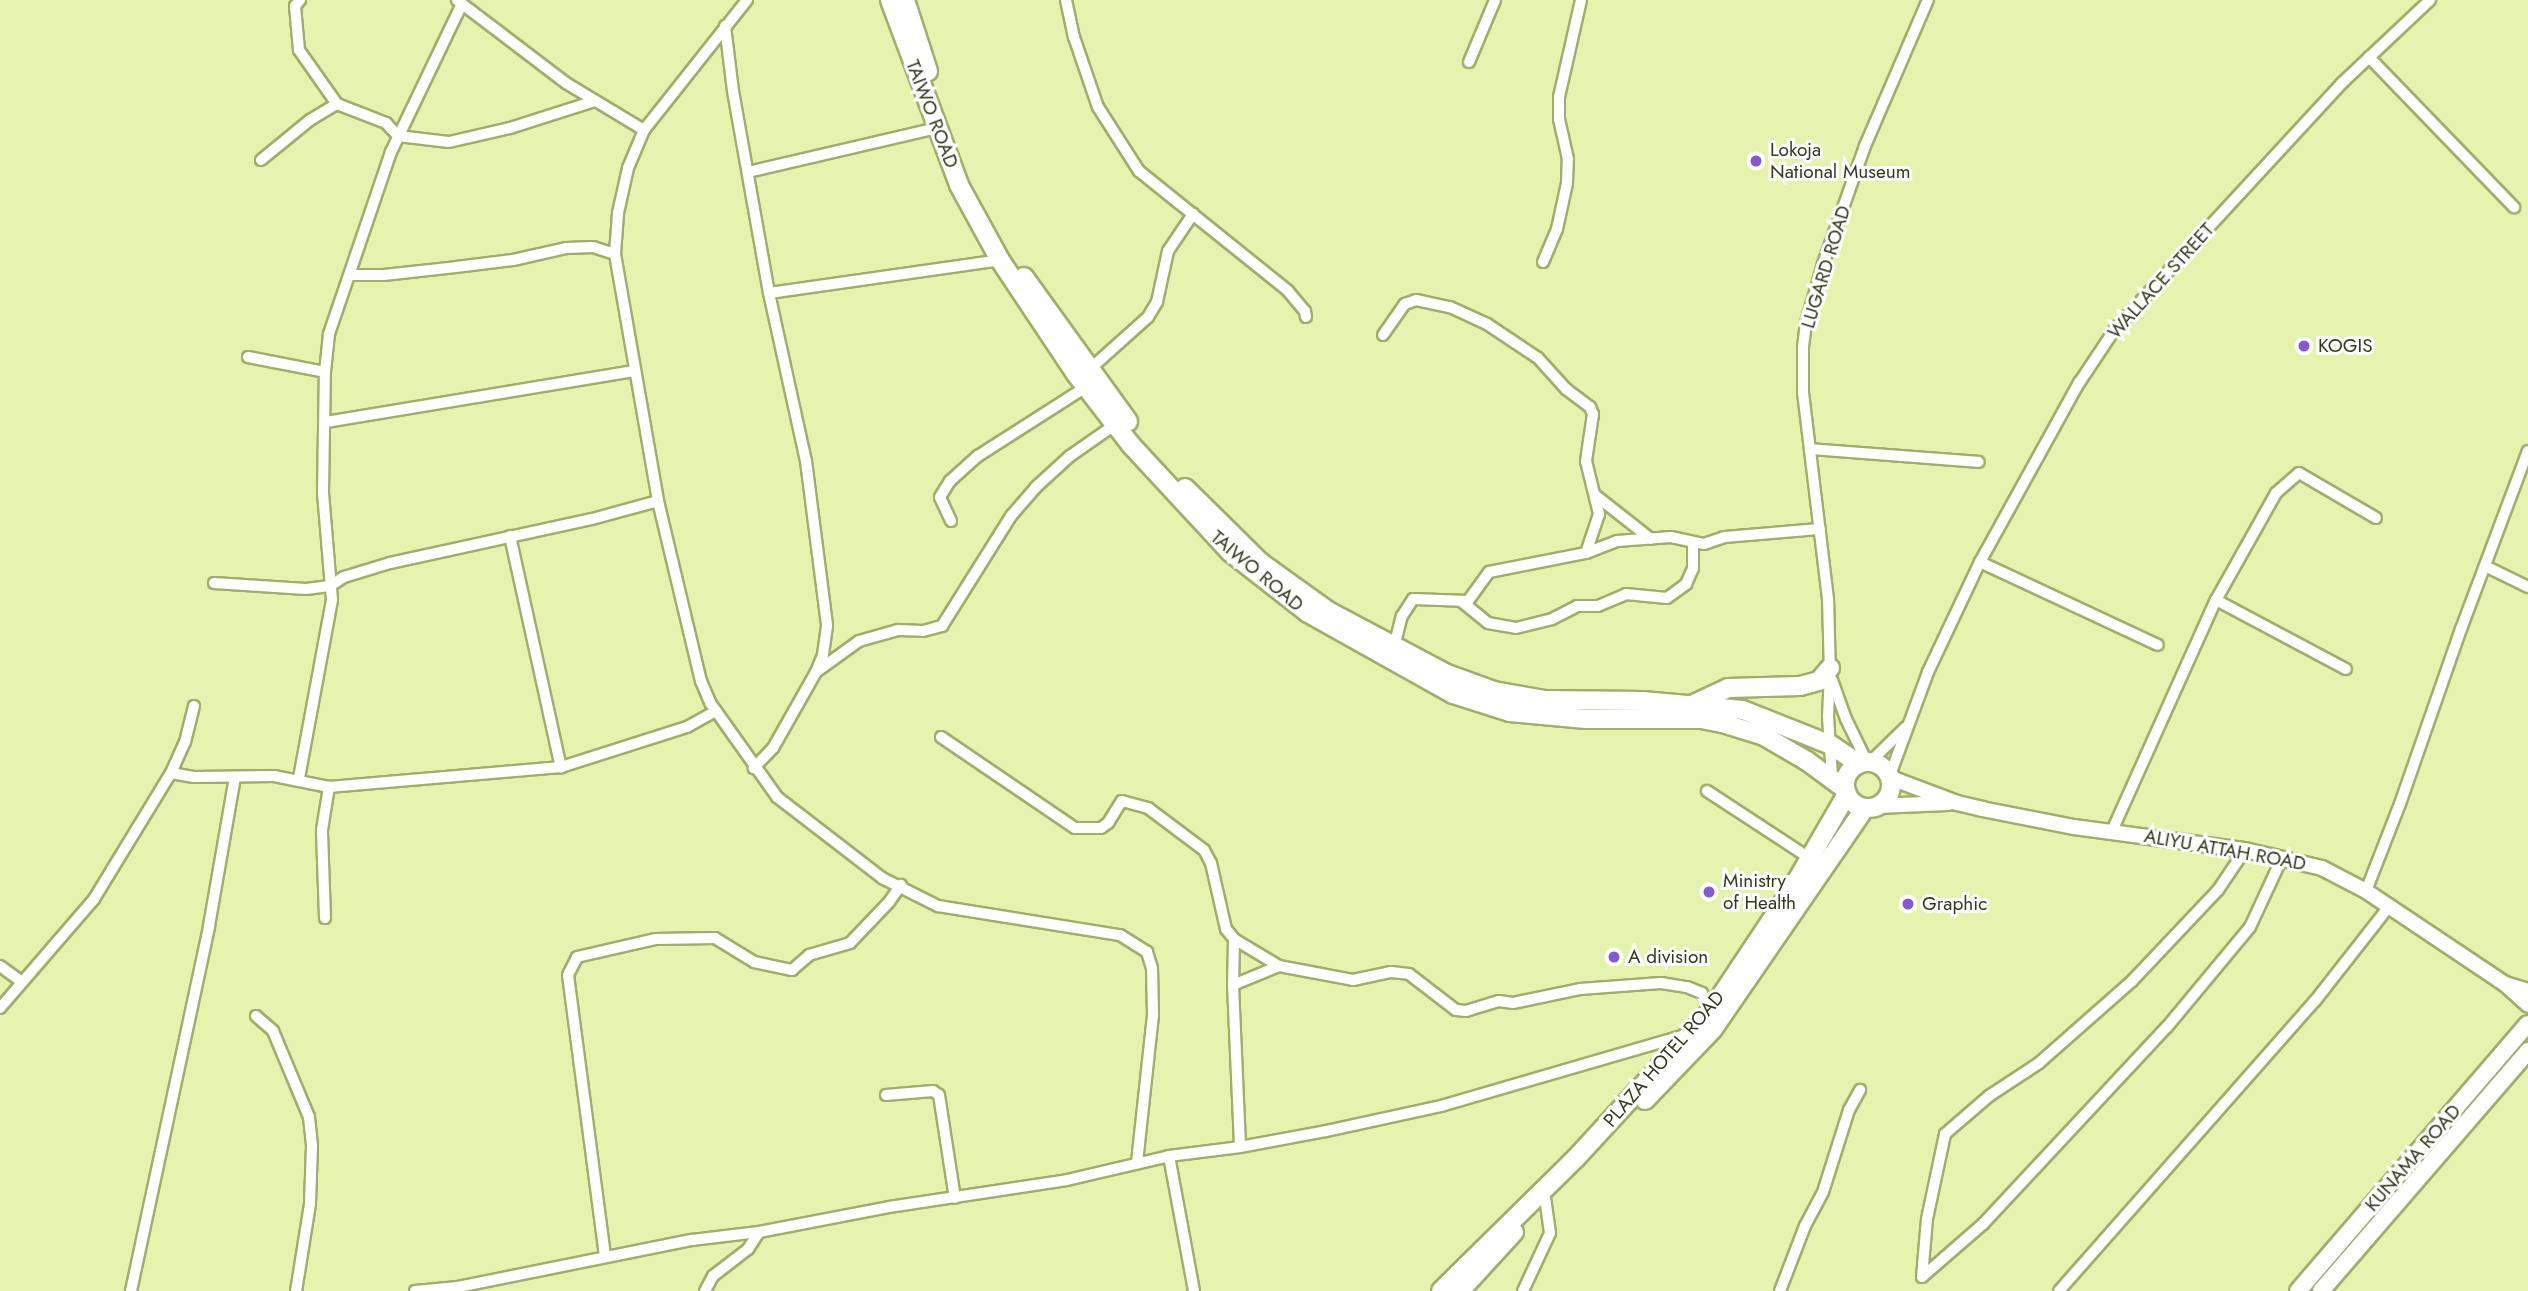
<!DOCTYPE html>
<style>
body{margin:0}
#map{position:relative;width:2528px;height:1291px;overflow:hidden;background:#e6f3ae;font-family:Jost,sans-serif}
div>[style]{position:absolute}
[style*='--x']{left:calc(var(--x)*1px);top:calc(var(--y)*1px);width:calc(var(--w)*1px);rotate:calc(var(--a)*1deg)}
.roads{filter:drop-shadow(2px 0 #a1ad6b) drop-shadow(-2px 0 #a1ad6b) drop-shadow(0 2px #a1ad6b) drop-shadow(0 -2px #a1ad6b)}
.minor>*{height:10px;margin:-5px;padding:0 5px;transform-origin:5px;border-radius:5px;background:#fff}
.tertiary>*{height:14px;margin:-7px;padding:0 7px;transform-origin:7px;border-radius:7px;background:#fff}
.secondary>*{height:16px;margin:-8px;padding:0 8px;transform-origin:8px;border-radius:8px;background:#fff}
.primary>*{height:18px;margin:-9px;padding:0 9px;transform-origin:9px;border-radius:9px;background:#fff}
.primary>.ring{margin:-9px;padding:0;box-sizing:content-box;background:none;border:18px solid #fff;border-radius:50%}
.dots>*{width:19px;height:19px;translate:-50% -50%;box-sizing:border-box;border:4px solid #fff;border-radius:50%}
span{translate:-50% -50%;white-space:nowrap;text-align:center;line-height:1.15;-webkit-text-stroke:6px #fff;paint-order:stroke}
.street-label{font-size:19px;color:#34381d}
.poi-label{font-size:19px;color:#34381d}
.left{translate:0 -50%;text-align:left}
</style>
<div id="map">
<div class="roads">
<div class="minor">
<div style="--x:457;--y:0;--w:137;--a:37.3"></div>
<div style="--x:566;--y:83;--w:91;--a:31.1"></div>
<div style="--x:747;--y:0;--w:166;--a:128.4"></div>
<div style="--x:644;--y:130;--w:41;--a:112.8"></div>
<div style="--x:628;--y:168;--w:46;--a:102.5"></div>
<div style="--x:618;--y:213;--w:26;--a:94"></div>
<div style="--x:616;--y:239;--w:15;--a:94"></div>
<div style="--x:615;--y:254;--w:251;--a:80.1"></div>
<div style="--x:658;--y:501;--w:185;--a:76.6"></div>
<div style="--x:701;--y:681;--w:25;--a:67"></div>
<div style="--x:711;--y:704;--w:114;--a:54.6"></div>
<div style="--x:777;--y:797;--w:133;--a:37.6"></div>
<div style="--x:882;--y:878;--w:63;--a:26.6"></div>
<div style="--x:938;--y:906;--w:184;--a:9.1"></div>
<div style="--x:1120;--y:935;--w:32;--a:32"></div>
<div style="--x:1147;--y:952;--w:17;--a:73"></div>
<div style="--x:1152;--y:968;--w:47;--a:88.8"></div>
<div style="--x:1153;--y:1015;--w:148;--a:96.2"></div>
<div style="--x:1066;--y:0;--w:38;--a:78"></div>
<div style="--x:1074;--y:37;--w:74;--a:71.1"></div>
<div style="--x:1098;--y:107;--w:76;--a:57.4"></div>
<div style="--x:1139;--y:171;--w:191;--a:38.8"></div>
<div style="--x:1288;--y:291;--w:26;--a:50"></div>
<div style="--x:1305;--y:311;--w:6;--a:81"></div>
<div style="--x:725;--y:26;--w:65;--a:83"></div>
<div style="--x:733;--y:91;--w:205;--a:79.9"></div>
<div style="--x:769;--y:293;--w:172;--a:77.6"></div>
<div style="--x:806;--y:461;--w:166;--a:82.7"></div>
<div style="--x:827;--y:626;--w:29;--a:98"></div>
<div style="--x:823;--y:655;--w:18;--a:112"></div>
<div style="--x:816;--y:672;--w:87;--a:119.5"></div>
<div style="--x:773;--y:748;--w:28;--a:134"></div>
<div style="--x:2369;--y:57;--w:209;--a:46"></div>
<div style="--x:1469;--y:62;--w:67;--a:-67.2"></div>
<div style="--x:337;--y:104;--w:53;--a:21.2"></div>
<div style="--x:386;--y:123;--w:18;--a:47"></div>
<div style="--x:398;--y:136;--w:51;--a:6.7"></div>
<div style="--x:449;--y:142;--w:63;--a:-12.9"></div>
<div style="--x:510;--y:128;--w:89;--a:-17.6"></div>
<div style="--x:261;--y:160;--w:63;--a:-39.2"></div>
<div style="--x:310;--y:120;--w:31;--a:-31"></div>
<div style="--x:337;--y:104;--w:66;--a:-125.1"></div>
<div style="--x:299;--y:50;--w:44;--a:-95.2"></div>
<div style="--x:295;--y:6;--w:8;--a:-50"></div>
<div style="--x:748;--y:172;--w:194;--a:-13.1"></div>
<div style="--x:1543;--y:262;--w:36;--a:-67"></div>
<div style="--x:1557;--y:229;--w:47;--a:-77.7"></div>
<div style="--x:1567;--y:183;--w:24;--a:-88"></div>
<div style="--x:1568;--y:159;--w:41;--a:-102.7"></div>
<div style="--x:1559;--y:119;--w:22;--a:-90"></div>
<div style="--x:1559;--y:97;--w:99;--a:-77.2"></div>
<div style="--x:351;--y:275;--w:33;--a:0"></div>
<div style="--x:384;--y:275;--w:72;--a:-6.3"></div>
<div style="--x:456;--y:267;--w:57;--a:-7"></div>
<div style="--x:513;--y:260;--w:54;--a:-12.8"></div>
<div style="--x:566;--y:248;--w:27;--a:-2"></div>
<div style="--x:593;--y:247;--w:23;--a:18"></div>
<div style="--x:769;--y:293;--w:233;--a:-8.1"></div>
<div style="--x:1383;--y:335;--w:38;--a:-55"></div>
<div style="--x:1405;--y:304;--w:12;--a:-20"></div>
<div style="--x:1416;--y:300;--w:35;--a:12"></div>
<div style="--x:1450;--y:307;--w:41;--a:24.7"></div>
<div style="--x:1487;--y:324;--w:61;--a:33.7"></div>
<div style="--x:1538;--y:358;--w:42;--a:47.9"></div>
<div style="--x:1566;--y:389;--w:30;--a:37"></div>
<div style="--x:1590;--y:407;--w:8;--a:67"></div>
<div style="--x:1593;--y:414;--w:48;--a:98.5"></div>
<div style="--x:1586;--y:461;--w:55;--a:76.2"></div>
<div style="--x:1599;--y:514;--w:41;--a:108.4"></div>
<div style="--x:248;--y:357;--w:78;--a:11"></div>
<div style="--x:1090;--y:369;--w:78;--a:-41.9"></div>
<div style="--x:1148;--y:317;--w:17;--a:-59"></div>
<div style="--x:1157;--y:302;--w:52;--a:-77.8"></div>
<div style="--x:1168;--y:251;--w:45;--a:-56"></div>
<div style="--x:326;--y:422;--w:312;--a:-9.4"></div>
<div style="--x:1810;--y:449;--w:169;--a:4.4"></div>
<div style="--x:1595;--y:495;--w:71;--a:38.2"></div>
<div style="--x:951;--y:521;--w:26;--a:-115"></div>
<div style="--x:940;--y:497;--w:19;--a:-58"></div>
<div style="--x:950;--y:481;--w:38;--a:-42"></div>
<div style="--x:978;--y:456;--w:128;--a:-32.6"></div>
<div style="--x:510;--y:536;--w:237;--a:77.6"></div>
<div style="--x:1980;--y:562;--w:196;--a:25"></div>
<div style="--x:2485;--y:566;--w:48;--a:26"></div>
<div style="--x:214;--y:583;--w:92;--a:3.7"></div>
<div style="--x:306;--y:589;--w:24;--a:-7"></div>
<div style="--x:330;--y:586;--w:17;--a:-33"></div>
<div style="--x:344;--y:577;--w:48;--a:-16.9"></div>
<div style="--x:390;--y:563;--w:207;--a:-12.3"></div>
<div style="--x:592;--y:519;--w:68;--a:-15.3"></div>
<div style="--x:2216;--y:600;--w:147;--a:28"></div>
<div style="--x:1461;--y:601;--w:35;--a:39"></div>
<div style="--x:1488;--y:623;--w:28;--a:10"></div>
<div style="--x:1516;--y:628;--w:37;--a:-14"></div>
<div style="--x:1552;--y:619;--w:28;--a:-27"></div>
<div style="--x:1577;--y:606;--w:21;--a:0"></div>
<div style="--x:1598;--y:606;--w:30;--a:-23"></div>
<div style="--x:1626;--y:594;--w:41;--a:5.6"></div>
<div style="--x:1667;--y:598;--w:24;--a:-36"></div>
<div style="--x:1686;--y:584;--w:17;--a:-66"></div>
<div style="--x:1693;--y:568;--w:25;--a:-90"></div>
<div style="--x:1394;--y:647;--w:32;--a:-76"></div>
<div style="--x:1402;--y:616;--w:20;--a:-57"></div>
<div style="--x:1413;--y:599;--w:55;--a:2.1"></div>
<div style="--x:1468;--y:601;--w:36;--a:-54"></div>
<div style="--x:1489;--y:572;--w:99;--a:-11.1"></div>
<div style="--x:1586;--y:553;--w:33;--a:-21"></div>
<div style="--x:1617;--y:541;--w:54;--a:-4.2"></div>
<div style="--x:1671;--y:537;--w:34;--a:12"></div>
<div style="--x:1704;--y:544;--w:21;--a:-19"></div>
<div style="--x:1724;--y:537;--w:96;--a:-4.8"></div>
<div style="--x:816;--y:672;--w:53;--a:-35.8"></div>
<div style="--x:859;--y:641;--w:41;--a:-15.8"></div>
<div style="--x:898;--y:630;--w:25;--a:2"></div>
<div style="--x:923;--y:631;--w:20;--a:-15"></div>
<div style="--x:942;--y:626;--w:130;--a:-57.9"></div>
<div style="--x:1011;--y:516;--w:38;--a:-49"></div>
<div style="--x:1036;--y:487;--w:46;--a:-42.4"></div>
<div style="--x:1070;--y:456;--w:56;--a:-34.8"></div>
<div style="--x:1832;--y:680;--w:41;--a:70.3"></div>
<div style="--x:1846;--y:719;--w:48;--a:64"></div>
<div style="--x:941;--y:737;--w:162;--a:34.2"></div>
<div style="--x:1075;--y:828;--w:26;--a:0"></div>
<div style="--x:1101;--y:828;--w:9;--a:-36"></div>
<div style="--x:1108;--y:823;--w:26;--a:-58"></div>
<div style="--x:1122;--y:801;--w:27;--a:15"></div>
<div style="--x:1148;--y:808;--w:70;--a:36.9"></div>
<div style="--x:1204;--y:850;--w:15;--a:62"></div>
<div style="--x:1211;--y:863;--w:68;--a:77.2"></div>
<div style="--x:1226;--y:929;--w:13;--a:51"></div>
<div style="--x:1234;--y:939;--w:52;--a:31"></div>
<div style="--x:1279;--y:966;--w:75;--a:10.7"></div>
<div style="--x:1353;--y:980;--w:39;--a:-12"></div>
<div style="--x:1391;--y:972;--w:18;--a:6"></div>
<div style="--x:1409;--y:974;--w:59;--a:37.5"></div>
<div style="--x:1456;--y:1010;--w:10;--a:6"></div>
<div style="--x:1466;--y:1011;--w:34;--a:-17"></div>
<div style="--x:1499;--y:1001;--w:14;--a:8"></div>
<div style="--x:1513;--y:1003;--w:68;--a:-11.8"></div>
<div style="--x:1580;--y:989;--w:81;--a:-4.2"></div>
<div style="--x:1661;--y:983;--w:26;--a:9"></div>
<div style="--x:1687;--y:987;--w:16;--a:22"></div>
<div style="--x:1702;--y:993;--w:20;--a:63"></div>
<div style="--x:1870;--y:762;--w:50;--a:-44.2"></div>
<div style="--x:171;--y:773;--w:23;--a:10"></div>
<div style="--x:194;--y:777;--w:80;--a:-0.7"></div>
<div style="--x:274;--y:776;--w:56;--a:11.3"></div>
<div style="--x:329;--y:787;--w:233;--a:-4.9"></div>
<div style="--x:561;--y:767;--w:132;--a:-17.6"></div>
<div style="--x:687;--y:727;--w:33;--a:-29"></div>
<div style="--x:1890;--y:775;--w:110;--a:-69.7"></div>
<div style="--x:1928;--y:672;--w:122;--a:-64.7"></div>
<div style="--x:1980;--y:562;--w:205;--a:-61.1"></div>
<div style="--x:2079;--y:383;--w:65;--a:-56.3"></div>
<div style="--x:2115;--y:329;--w:335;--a:-47.3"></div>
<div style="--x:2342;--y:83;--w:121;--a:-43.3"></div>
<div style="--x:1832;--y:777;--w:61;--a:-93.8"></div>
<div style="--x:1828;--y:716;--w:42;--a:-87.3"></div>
<div style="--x:1830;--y:674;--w:75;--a:-91.5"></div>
<div style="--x:1828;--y:599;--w:208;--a:-96.9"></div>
<div style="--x:1803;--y:393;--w:46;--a:-90"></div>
<div style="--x:1803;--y:347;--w:24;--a:-83"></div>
<div style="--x:1806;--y:323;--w:61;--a:-73.9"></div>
<div style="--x:1823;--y:264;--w:125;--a:-70.4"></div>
<div style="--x:1865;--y:146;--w:159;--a:-66.7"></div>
<div style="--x:299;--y:778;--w:181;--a:-79.5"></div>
<div style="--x:332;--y:600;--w:107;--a:-94.8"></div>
<div style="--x:323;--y:493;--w:121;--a:-89.1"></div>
<div style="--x:325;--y:372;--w:38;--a:-84"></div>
<div style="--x:329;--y:334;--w:192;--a:-71.2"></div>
<div style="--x:391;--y:152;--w:164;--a:-64.4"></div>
<div style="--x:1707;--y:791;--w:124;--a:33.2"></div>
<div style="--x:2112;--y:831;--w:253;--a:-65.8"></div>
<div style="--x:2216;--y:600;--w:123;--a:-60.7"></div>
<div style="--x:2276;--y:493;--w:30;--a:-41"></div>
<div style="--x:2299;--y:473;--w:89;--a:30.3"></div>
<div style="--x:2366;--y:891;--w:93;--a:-68.7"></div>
<div style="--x:2400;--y:804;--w:185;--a:-70.8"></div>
<div style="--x:2461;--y:629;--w:190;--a:-69.4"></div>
<div style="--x:325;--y:918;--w:88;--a:-92"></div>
<div style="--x:322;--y:830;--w:44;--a:-80.8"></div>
<div style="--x:1234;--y:939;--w:46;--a:91.2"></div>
<div style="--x:1233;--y:985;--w:162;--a:87.5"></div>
<div style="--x:0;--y:966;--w:27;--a:36"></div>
<div style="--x:1233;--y:985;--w:50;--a:-22.4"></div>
<div style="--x:0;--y:1008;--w:144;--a:-49.2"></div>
<div style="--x:94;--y:899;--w:148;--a:-58.6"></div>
<div style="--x:171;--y:773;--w:34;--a:-66"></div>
<div style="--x:185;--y:742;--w:37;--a:-76"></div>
<div style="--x:256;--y:1016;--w:23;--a:41"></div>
<div style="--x:273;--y:1031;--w:93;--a:67.3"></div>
<div style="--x:309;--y:1117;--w:29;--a:84"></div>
<div style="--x:312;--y:1146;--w:58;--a:92"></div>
<div style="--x:310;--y:1204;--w:88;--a:99.1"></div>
<div style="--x:886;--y:1095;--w:47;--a:-4.9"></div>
<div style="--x:933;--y:1091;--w:7;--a:34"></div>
<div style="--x:939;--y:1095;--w:104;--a:81.2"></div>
<div style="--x:1169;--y:1156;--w:137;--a:79.5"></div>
<div style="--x:605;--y:1256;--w:283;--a:-97.5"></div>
<div style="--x:568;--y:975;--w:20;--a:-63"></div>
<div style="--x:577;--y:957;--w:80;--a:-13"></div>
<div style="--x:655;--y:939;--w:60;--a:-1"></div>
<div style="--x:715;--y:938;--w:46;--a:31.6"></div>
<div style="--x:754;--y:962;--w:39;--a:12"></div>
<div style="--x:792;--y:970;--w:23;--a:-41"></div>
<div style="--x:809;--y:955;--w:43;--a:-16.3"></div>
<div style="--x:850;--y:943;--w:57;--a:-46.4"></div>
<div style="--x:889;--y:902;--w:21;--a:-55"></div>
<div style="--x:1922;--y:1277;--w:58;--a:-85.1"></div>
<div style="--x:1927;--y:1219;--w:87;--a:-78"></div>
<div style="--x:1945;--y:1134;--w:58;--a:-40.8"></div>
<div style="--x:1989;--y:1096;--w:60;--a:-33.4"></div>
<div style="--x:2039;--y:1063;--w:124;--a:-41.4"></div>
<div style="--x:2132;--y:981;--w:125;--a:-46.6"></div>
<div style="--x:2218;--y:890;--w:48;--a:-56"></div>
<div style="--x:1922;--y:1277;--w:81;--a:-41"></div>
<div style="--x:1983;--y:1224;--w:270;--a:-47"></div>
<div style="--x:2167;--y:1027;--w:130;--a:-50.3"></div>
<div style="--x:2250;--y:927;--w:76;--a:-65.1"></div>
<div style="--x:131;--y:1291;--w:373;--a:-77.9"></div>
<div style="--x:209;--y:926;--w:151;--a:-80.1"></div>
<div style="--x:415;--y:1291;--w:43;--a:-5.3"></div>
<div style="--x:458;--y:1287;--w:239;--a:-11.4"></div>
<div style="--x:692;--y:1240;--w:67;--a:-6.8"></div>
<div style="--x:759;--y:1232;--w:132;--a:-10.9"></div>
<div style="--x:889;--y:1207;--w:180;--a:-8.6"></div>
<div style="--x:1067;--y:1180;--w:105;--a:-13.2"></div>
<div style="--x:1169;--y:1156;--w:72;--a:-7.2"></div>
<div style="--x:1240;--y:1147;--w:87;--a:-10.5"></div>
<div style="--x:1326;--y:1131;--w:118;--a:-12.3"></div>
<div style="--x:1441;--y:1106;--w:255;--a:-16.2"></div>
<div style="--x:705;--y:1291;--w:17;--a:-62"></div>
<div style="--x:713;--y:1276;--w:44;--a:-37.6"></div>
<div style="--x:748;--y:1249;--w:20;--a:-57"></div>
<div style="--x:1523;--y:1291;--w:64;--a:-65"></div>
<div style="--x:1550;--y:1233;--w:34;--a:-98"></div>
<div style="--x:1780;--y:1291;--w:70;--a:-69"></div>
<div style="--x:1805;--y:1226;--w:38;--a:-62"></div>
<div style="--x:1823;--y:1192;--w:86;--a:-72.4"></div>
<div style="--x:1849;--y:1110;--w:23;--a:-61"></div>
<div style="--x:2059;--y:1291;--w:387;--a:-48.6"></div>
<div style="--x:2315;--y:1001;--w:118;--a:-51.9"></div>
</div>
<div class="tertiary">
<div style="--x:1891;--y:778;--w:71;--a:20.7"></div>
<div style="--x:1957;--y:803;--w:26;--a:13"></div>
<div style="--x:1982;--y:809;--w:94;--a:11.1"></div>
<div style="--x:2074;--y:827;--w:173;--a:7.7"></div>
<div style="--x:2245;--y:850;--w:79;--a:13.2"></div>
<div style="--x:2322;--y:868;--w:50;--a:27.6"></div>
<div style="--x:2366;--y:891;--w:167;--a:33.8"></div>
<div style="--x:1877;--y:806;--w:71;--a:-2.4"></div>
<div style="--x:2528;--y:991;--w:24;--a:-163"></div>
<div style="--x:2505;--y:984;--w:31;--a:42"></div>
</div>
<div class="secondary">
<div style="--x:2298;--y:1291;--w:352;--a:-49.3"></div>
<div style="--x:2321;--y:1291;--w:317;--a:-49.2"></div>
</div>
<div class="primary">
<div style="--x:890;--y:0;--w:197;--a:69.5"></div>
<div style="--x:959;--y:185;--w:85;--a:61.3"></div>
<div style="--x:1000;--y:260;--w:137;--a:56.3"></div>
<div style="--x:1076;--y:374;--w:90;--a:52.2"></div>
<div style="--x:1131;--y:445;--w:146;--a:47.2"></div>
<div style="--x:1230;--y:552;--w:99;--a:38"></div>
<div style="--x:1308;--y:613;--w:166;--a:29.2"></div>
<div style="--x:1453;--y:694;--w:60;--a:17.5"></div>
<div style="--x:1510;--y:712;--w:76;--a:5.3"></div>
<div style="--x:1586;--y:719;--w:115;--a:0"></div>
<div style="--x:1701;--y:719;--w:21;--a:11"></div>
<div style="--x:1722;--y:723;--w:44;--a:17.2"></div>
<div style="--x:1764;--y:736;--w:50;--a:30.2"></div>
<div style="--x:1807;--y:761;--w:47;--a:36.4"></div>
<div style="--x:905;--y:0;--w:75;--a:72.1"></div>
<div style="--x:1024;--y:277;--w:178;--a:54.2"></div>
<div style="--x:1185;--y:488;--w:105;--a:44.6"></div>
<div style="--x:1260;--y:562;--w:84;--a:35.8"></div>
<div style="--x:1328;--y:611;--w:135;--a:27.9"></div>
<div style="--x:1447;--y:674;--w:50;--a:19.9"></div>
<div style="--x:1494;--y:691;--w:52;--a:10"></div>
<div style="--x:1545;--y:700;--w:98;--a:0.6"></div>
<div style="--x:1643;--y:701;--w:100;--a:5.1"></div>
<div style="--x:1743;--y:710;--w:95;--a:21.7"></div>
<div style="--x:1831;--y:745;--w:34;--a:34"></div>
<div style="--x:1694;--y:704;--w:38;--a:-25"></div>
<div style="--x:1728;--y:688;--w:72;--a:-1.6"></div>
<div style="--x:1800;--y:686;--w:20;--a:-15"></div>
<div style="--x:1819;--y:681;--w:17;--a:-50"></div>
<div class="ring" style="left:1845px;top:762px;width:28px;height:28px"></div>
<div style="--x:1645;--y:1100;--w:98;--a:-46.2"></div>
<div style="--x:1713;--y:1029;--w:268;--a:-55.5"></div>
<div style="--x:1441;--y:1291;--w:190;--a:-44.6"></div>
<div style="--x:1576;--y:1158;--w:200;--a:-47.4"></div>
<div style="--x:1711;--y:1011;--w:146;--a:-56.4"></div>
<div style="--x:1792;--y:889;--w:110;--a:-59.9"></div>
<div style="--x:1460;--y:1291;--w:80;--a:-47.5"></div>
</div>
</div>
<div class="dots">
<div style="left:1756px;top:161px;background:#8559d3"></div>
<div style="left:2304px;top:346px;background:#8559d3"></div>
<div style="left:1709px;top:892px;background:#8559d3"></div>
<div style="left:1908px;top:904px;background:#8559d3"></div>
<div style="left:1614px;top:957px;background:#8559d3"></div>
</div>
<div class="street-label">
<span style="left:932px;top:114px;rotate:69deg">TAIWO ROAD</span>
<span style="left:1826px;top:267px;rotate:-73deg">LUGARD ROAD</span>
<span style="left:2161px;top:281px;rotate:-48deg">WALLACE STREET</span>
<span style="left:1257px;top:571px;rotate:40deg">TAIWO ROAD</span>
<span style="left:2225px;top:850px;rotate:10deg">ALIYU ATTAH ROAD</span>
<span style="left:1664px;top:1059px;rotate:-49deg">PLAZA HOTEL ROAD</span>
<span style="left:2413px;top:1158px;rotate:-49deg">KUNAMA ROAD</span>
</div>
<div class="poi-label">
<span class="left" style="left:1770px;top:161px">Lokoja<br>National Museum</span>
<span class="left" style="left:2318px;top:346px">KOGIS</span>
<span class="left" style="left:1723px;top:892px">Ministry<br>of Health</span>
<span class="left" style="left:1922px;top:904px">Graphic</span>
<span class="left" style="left:1628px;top:957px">A division</span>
</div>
</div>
